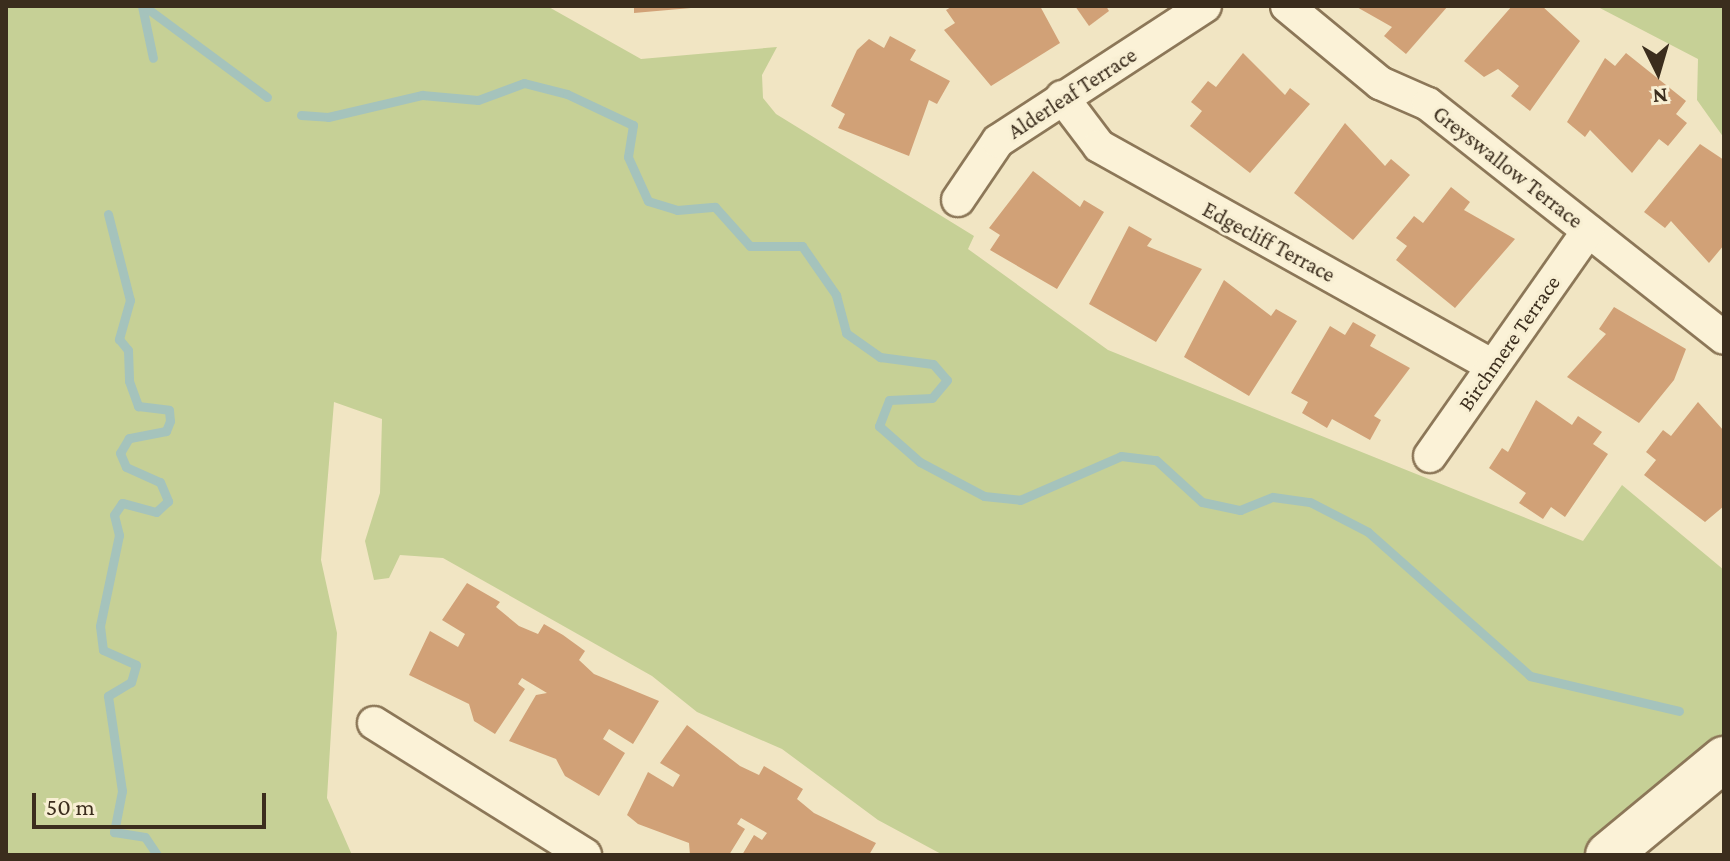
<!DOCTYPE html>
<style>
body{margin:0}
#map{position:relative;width:1730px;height:861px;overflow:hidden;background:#f1e5c3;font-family:"Crimson Pro",serif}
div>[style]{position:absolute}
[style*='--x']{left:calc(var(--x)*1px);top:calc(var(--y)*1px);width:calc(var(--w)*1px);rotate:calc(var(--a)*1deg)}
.green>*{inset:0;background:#c6d096}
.stream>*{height:9px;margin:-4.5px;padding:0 4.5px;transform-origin:4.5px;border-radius:4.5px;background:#a5c3bc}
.building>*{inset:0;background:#d1a177}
.roads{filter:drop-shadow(2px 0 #8c7758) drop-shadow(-2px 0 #8c7758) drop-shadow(0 2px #8c7758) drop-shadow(0 -2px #8c7758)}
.street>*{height:32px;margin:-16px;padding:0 16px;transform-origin:16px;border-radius:16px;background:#fbf2d7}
.secondary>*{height:44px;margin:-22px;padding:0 22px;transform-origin:22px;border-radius:22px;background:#fbf2d7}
span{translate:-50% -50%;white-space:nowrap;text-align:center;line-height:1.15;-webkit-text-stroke:6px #f8efd3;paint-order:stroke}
.street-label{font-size:22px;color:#3b2d1d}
.frame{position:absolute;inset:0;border:8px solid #3b2d1d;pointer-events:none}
.north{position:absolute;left:1618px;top:32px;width:80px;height:80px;-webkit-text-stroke:6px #f8efd3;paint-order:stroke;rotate:175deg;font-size:22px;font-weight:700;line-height:32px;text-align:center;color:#3b2d1d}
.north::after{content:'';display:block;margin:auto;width:28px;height:36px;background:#3b2d1d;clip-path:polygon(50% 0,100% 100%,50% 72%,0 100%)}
.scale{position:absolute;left:32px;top:793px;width:234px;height:36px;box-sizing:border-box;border:4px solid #3b2d1d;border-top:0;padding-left:10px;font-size:24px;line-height:28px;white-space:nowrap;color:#3b2d1d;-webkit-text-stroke:6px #f8efd3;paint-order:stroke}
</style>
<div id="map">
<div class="green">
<div style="clip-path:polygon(6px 6px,547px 6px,641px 59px,777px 47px,762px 75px,763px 98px,776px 114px,974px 236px,968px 249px,1108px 350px,1583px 541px,1622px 485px,1724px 570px,1724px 739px,1582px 855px,943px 855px,878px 820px,782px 749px,697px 712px,652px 676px,443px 558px,400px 555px,389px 578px,374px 580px,365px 541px,380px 493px,382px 419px,334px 402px,321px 560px,337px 633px,327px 798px,352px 855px,6px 855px)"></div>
<div style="clip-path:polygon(1596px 6px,1724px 8px,1724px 138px,1697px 100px,1698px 59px)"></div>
</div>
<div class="stream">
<div style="--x:142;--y:6;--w:53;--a:78.1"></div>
<div style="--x:144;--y:6;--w:153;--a:36.5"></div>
<div style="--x:301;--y:115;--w:27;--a:4"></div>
<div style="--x:328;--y:117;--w:97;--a:-13.2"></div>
<div style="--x:422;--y:95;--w:56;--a:5.1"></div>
<div style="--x:478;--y:100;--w:49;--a:-20.3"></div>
<div style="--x:524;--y:83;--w:44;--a:14.3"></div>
<div style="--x:567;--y:94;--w:73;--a:25.2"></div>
<div style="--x:633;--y:125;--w:32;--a:99"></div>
<div style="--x:628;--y:157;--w:48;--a:65.6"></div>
<div style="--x:648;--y:201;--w:30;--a:17"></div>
<div style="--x:677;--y:210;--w:38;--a:-5"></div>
<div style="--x:715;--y:207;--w:52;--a:48.1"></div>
<div style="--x:750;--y:246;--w:52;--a:0"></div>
<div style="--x:802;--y:246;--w:60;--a:55.2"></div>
<div style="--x:836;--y:295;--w:39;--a:75"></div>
<div style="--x:846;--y:333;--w:42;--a:35.2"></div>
<div style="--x:880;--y:357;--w:53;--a:7.5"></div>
<div style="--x:933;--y:364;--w:21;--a:49"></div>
<div style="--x:947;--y:380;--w:23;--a:130"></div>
<div style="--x:932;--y:398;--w:43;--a:177.3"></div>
<div style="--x:889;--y:400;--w:28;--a:111"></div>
<div style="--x:879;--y:426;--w:55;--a:41.3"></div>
<div style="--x:920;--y:462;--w:72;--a:28"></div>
<div style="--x:984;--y:496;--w:36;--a:6"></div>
<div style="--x:1020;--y:500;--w:110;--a:-23.5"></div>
<div style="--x:1121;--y:456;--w:35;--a:7"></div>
<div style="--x:1156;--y:460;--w:62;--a:42.4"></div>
<div style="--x:1202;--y:502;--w:39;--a:12"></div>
<div style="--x:1240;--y:510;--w:35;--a:-22"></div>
<div style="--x:1273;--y:497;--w:37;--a:8"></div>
<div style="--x:1310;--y:502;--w:65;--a:27.3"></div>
<div style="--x:1368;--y:532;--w:217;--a:41.6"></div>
<div style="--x:1530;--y:676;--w:153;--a:13.2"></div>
<div style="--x:108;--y:214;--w:89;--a:75.7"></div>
<div style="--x:130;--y:300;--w:41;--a:105.8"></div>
<div style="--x:119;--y:339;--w:14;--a:51"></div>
<div style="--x:128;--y:350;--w:31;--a:88"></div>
<div style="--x:129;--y:381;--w:27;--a:70"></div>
<div style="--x:138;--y:406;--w:31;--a:7"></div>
<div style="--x:169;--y:410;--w:11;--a:85"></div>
<div style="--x:170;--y:421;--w:11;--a:112"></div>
<div style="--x:166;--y:431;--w:38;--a:169"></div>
<div style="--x:129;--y:438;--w:17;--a:121"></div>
<div style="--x:120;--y:453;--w:15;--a:67"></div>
<div style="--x:126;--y:467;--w:37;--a:24"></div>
<div style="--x:160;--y:482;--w:21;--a:67"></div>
<div style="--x:168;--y:501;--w:16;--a:137"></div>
<div style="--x:156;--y:512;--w:35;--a:-165"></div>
<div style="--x:122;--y:503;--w:14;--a:124"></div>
<div style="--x:114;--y:515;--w:21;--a:76"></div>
<div style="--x:119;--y:535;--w:93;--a:101.8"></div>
<div style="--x:100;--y:626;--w:24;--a:83"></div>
<div style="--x:103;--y:650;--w:36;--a:24"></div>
<div style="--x:136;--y:665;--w:18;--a:106"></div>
<div style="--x:131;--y:682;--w:27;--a:149"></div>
<div style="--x:108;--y:696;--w:96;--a:81.6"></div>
<div style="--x:122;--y:791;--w:42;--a:101"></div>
<div style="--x:114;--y:832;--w:31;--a:9"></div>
<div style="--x:145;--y:837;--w:22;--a:56"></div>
</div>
<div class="building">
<div style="clip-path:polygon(634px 6px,691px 6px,691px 8px,634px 13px)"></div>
<div style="clip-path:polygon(953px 6px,1040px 6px,1060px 43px,991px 86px,944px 30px,955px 23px,946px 10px)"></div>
<div style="clip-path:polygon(1075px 6px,1106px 6px,1109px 11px,1089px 26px)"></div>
<div style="clip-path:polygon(1355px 6px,1448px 6px,1406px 54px,1384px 36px,1392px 27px)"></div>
<div style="clip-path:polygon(1512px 6px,1542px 6px,1580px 41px,1530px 111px,1511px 96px,1519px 86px,1498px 69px,1484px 77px,1464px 61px)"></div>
<div style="clip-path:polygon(890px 36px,916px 50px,910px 60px,950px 81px,937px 104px,929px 100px,909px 156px,838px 128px,845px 114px,831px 106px,857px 50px,869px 39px,884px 48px)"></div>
<div style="clip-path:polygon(1243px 53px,1285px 95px,1290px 88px,1310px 104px,1250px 173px,1190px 126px,1202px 111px,1191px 102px,1208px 81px,1216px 87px)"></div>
<div style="clip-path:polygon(1626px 53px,1686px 101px,1676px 114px,1687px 123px,1668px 146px,1659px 139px,1632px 173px,1590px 130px,1585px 137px,1567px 122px,1605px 58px,1615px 66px)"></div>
<div style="clip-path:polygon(1345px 123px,1385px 166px,1391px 159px,1410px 175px,1353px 240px,1294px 193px)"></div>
<div style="clip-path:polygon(1700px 144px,1724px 160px,1724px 245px,1709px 263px,1671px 221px,1665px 228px,1644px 212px)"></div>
<div style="clip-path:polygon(1033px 171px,1080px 207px,1084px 200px,1104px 212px,1057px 289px,990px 250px,1000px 235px,989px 228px)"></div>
<div style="clip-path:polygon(1451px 187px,1470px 202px,1464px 210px,1515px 239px,1455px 308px,1396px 260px,1407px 246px,1396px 238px,1414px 216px,1423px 223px)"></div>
<div style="clip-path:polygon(1129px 226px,1152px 239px,1147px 246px,1202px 269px,1156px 342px,1089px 304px)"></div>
<div style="clip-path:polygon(1224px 280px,1271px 316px,1276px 309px,1297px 321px,1249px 396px,1184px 357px)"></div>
<div style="clip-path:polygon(1614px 307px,1686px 349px,1674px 380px,1639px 423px,1567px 377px,1606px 334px,1599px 329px)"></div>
<div style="clip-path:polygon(1353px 322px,1376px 335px,1370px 346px,1410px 368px,1374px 416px,1381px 420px,1370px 440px,1332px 419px,1327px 428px,1302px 413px,1308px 402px,1291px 393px,1330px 326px,1345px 335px)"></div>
<div style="clip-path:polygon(1536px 400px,1572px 425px,1578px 416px,1602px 432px,1593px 444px,1608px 454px,1565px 517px,1551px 507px,1543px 519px,1519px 503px,1526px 493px,1489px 468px,1502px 448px,1508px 452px)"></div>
<div style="clip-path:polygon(1698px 402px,1724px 431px,1724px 506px,1705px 522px,1644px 475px,1656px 460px,1646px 452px,1663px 430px,1671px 436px)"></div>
<div style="clip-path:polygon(467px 583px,500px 602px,496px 607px,519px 626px,538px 634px,544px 624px,563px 635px,585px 651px,579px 660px,594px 674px,659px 701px,633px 744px,609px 729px,603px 739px,625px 753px,599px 796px,565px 776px,556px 759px,509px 741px,536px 695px,547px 693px,522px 678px,518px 684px,525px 689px,495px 734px,474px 721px,469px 704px,409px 675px,430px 631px,458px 647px,465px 634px,442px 620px)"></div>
<div style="clip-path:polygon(687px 725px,740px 766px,759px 775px,764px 766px,803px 789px,797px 799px,814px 813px,876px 843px,869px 855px,742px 855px,754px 835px,762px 840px,767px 833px,741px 818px,737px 824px,745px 829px,729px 855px,690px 855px,689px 843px,638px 824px,627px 815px,648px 772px,673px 787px,680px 775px,660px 763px)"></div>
</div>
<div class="roads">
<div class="street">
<div style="--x:1287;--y:6;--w:121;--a:39.6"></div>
<div style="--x:1380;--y:83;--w:52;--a:23.6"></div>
<div style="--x:1428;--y:104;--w:377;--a:38.3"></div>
<div style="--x:1062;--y:97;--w:61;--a:52.9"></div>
<div style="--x:1099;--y:146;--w:451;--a:29.2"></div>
<div style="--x:958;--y:200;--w:71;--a:-55.9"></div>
<div style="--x:998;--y:141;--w:247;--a:-33.1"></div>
<div style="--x:1430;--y:456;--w:275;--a:-54.9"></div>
<div style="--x:374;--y:723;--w:249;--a:32"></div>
</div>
<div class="secondary">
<div style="--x:1608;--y:855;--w:151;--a:-39.6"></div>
</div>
</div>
<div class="street-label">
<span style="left:1072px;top:93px;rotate:-33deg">Alderleaf Terrace</span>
<span style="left:1508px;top:167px;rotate:38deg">Greyswallow Terrace</span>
<span style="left:1269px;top:242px;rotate:28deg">Edgecliff Terrace</span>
<span style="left:1509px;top:343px;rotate:-55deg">Birchmere Terrace</span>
</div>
<div class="frame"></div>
<div class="north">N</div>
<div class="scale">50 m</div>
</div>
